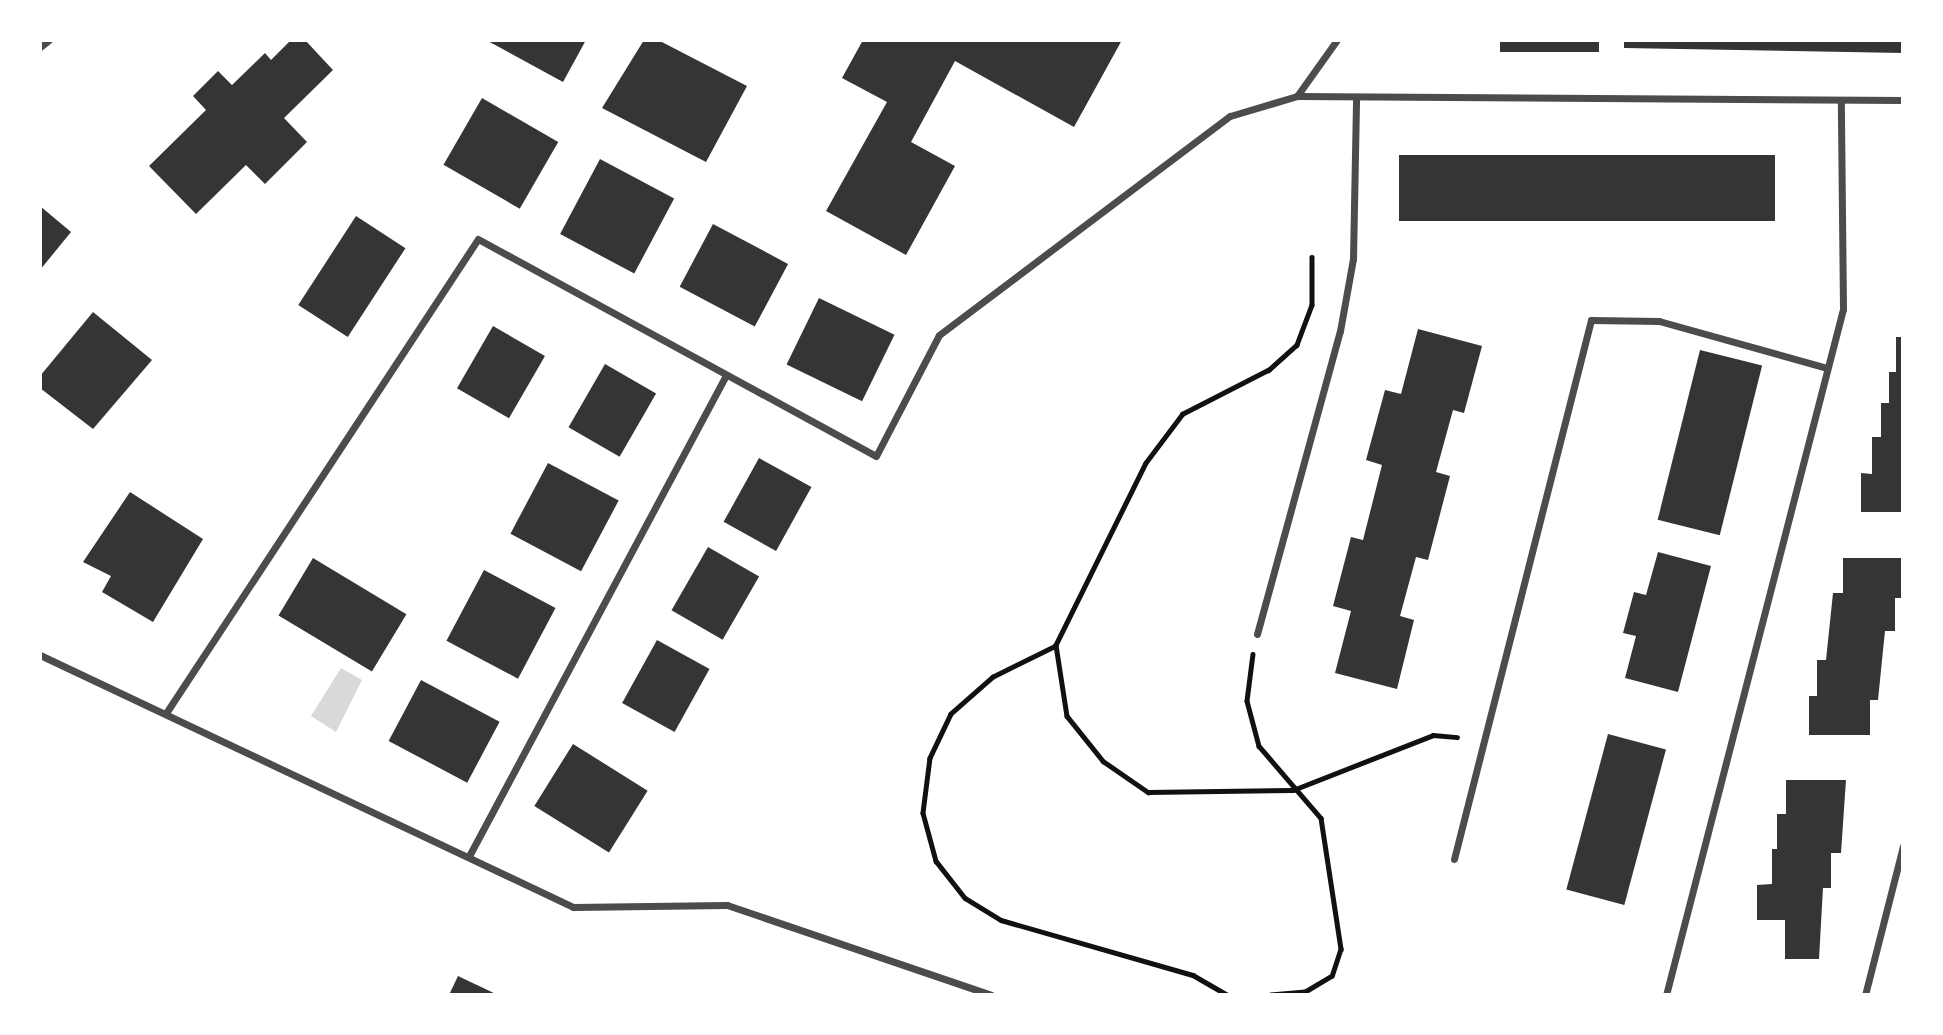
<!DOCTYPE html>
<style>
body{margin:0}
#map{position:relative;width:1943px;height:1035px;overflow:hidden;background:#fff;font-family:Arial,sans-serif}
div>[style]{position:absolute}
[style*='--x']{left:calc(var(--x)*1px);top:calc(var(--y)*1px);width:calc(var(--w)*1px);rotate:calc(var(--a)*1deg)}
.water>*{inset:0;background:#d9d9d9}
.building>*{inset:0;background:#353535;transform-origin:0 0}
.path>*{height:4.5px;margin:-2.25px;padding:0 2.25px;transform-origin:2.25px;border-radius:2.25px;background:#111}
.minor>*{height:7px;margin:-3.5px;padding:0 3.5px;transform-origin:3.5px;border-radius:3.5px;background:#4c4c4c}
span{translate:-50% -50%;white-space:nowrap;text-align:center;line-height:1.15;-webkit-text-stroke:6px #fff;paint-order:stroke}
.frame{position:absolute;inset:0;border:42px solid #fff;pointer-events:none}
</style>
<div id="map">
<div class="water">
<div style="clip-path:polygon(341px 668px,362px 680px,336px 732px,311px 716px)"></div>
</div>
<div class="building">
<div style="clip-path:polygon(291px 40px,305px 40px,333px 70px,284px 118px,307px 142px,265px 184px,246px 165px,196px 214px,149px 166px,206px 110px,193px 96px,218px 71px,232px 85px,265px 53px,271px 60px)"></div>
<div style="clip-path:polygon(486px 40px,586px 40px,563px 82px)"></div>
<div style="clip-path:polygon(644px 40px,658px 40px,747px 86px,706px 162px,602px 108px)"></div>
<div style="clip-path:polygon(863px 40px,1122px 40px,1074px 127px,955px 61px,911px 142px,955px 166px,906px 255px,826px 211px,887px 102px,842px 78px)"></div>
<div style="left:1500px;top:40px;width:99px;height:12px"></div>
<div style="clip-path:polygon(1624px 40px,1903px 40px,1903px 53px,1624px 48px)"></div>
<div style="left:482px;top:98px;width:88px;height:77px;rotate:30deg"></div>
<div style="left:1399px;top:155px;width:376px;height:66px"></div>
<div style="left:600px;top:159px;width:84px;height:85px;rotate:28deg"></div>
<div style="clip-path:polygon(40px 206px,71px 232px,40px 270px)"></div>
<div style="left:356px;top:216px;width:59px;height:106px;rotate:33deg"></div>
<div style="left:713px;top:224px;width:85px;height:71px;rotate:28deg"></div>
<div style="left:819px;top:298px;width:84px;height:74px;rotate:26deg"></div>
<div style="clip-path:polygon(93px 312px,152px 360px,93px 429px,40px 388px,40px 376px)"></div>
<div style="left:493px;top:326px;width:60px;height:72px;rotate:30deg"></div>
<div style="clip-path:polygon(1418px 329px,1482px 346px,1464px 413px,1453px 410px,1436px 472px,1450px 476px,1428px 560px,1416px 557px,1400px 616px,1414px 620px,1397px 689px,1335px 673px,1351px 611px,1333px 606px,1351px 537px,1363px 540px,1382px 465px,1366px 460px,1385px 390px,1401px 394px)"></div>
<div style="clip-path:polygon(1896px 337px,1903px 337px,1903px 512px,1861px 512px,1861px 473px,1872px 474px,1872px 437px,1881px 437px,1881px 403px,1889px 403px,1889px 372px,1896px 372px)"></div>
<div style="left:1700px;top:350px;width:64px;height:175px;rotate:14deg"></div>
<div style="left:605px;top:364px;width:59px;height:73px;rotate:30deg"></div>
<div style="left:759px;top:458px;width:60px;height:73px;rotate:29deg"></div>
<div style="left:548px;top:463px;width:80px;height:80px;rotate:28deg"></div>
<div style="clip-path:polygon(130px 492px,203px 539px,153px 622px,102px 592px,111px 576px,83px 562px)"></div>
<div style="left:708px;top:547px;width:59px;height:73px;rotate:30deg"></div>
<div style="clip-path:polygon(1658px 552px,1711px 566px,1678px 692px,1625px 678px,1636px 636px,1623px 633px,1634px 592px,1646px 595px)"></div>
<div style="left:313px;top:558px;width:109px;height:67px;rotate:31deg"></div>
<div style="clip-path:polygon(1843px 558px,1902px 558px,1902px 598px,1895px 598px,1895px 631px,1885px 631px,1878px 700px,1870px 700px,1870px 735px,1809px 735px,1809px 696px,1817px 696px,1817px 660px,1826px 660px,1833px 593px,1843px 593px)"></div>
<div style="left:484px;top:570px;width:81px;height:80px;rotate:28deg"></div>
<div style="left:657px;top:640px;width:60px;height:72px;rotate:29deg"></div>
<div style="left:421px;top:680px;width:89px;height:69px;rotate:28deg"></div>
<div style="left:1608px;top:734px;width:60px;height:161px;rotate:15deg"></div>
<div style="left:573px;top:744px;width:88px;height:73px;rotate:32deg"></div>
<div style="clip-path:polygon(1786px 780px,1846px 780px,1841px 853px,1831px 853px,1831px 888px,1823px 888px,1819px 959px,1785px 959px,1785px 920px,1757px 920px,1757px 885px,1772px 884px,1772px 849px,1777px 849px,1777px 814px,1786px 814px)"></div>
<div style="clip-path:polygon(458px 976px,498px 995px,449px 995px)"></div>
</div>
<div class="path">
<div style="--x:1312;--y:257;--w:48;--a:90"></div>
<div style="--x:1312;--y:305;--w:43;--a:110.6"></div>
<div style="--x:1297;--y:345;--w:38;--a:138"></div>
<div style="--x:1269;--y:370;--w:97;--a:152.9"></div>
<div style="--x:1183;--y:414;--w:61;--a:127.1"></div>
<div style="--x:1146;--y:463;--w:203;--a:116.3"></div>
<div style="--x:1056;--y:645;--w:72;--a:81.2"></div>
<div style="--x:1067;--y:716;--w:58;--a:51.3"></div>
<div style="--x:1103;--y:761;--w:55;--a:34.6"></div>
<div style="--x:1148;--y:792;--w:145;--a:-0.8"></div>
<div style="--x:1293;--y:790;--w:150;--a:-21.4"></div>
<div style="--x:1433;--y:735;--w:24;--a:5"></div>
<div style="--x:1056;--y:646;--w:70;--a:153.8"></div>
<div style="--x:993;--y:677;--w:56;--a:138.6"></div>
<div style="--x:951;--y:714;--w:49;--a:115.5"></div>
<div style="--x:930;--y:758;--w:55;--a:97.3"></div>
<div style="--x:923;--y:813;--w:50;--a:74.8"></div>
<div style="--x:936;--y:861;--w:47;--a:51.9"></div>
<div style="--x:965;--y:898;--w:42;--a:31.4"></div>
<div style="--x:1001;--y:920;--w:200;--a:16"></div>
<div style="--x:1193;--y:975;--w:39;--a:30"></div>
<div style="--x:1253;--y:654;--w:47;--a:97.3"></div>
<div style="--x:1247;--y:701;--w:47;--a:75.1"></div>
<div style="--x:1259;--y:746;--w:95;--a:49.3"></div>
<div style="--x:1321;--y:818;--w:133;--a:81.3"></div>
<div style="--x:1341;--y:949;--w:28;--a:108"></div>
<div style="--x:1332;--y:976;--w:31;--a:149"></div>
<div style="--x:1305;--y:992;--w:34;--a:175"></div>
</div>
<div class="minor">
<div style="--x:40;--y:47;--w:11;--a:-38"></div>
<div style="--x:1297;--y:96;--w:69;--a:-54.5"></div>
<div style="--x:1257;--y:634;--w:314;--a:-74.7"></div>
<div style="--x:1340;--y:331;--w:73;--a:-79.8"></div>
<div style="--x:1353;--y:259;--w:161;--a:-88.9"></div>
<div style="--x:40;--y:655;--w:590;--a:25.3"></div>
<div style="--x:573;--y:907;--w:154;--a:-0.7"></div>
<div style="--x:727;--y:905;--w:279;--a:18.8"></div>
<div style="--x:166;--y:713;--w:567;--a:-56.65"></div>
<div style="--x:478;--y:239;--w:453;--a:28.6"></div>
<div style="--x:876;--y:456;--w:136;--a:-62.5"></div>
<div style="--x:939;--y:335;--w:364;--a:-37"></div>
<div style="--x:1230;--y:116;--w:70;--a:-16.6"></div>
<div style="--x:1297;--y:96;--w:606;--a:0.38"></div>
<div style="--x:469;--y:856;--w:545;--a:-61.88"></div>
<div style="--x:1454;--y:859;--w:556;--a:-75.74"></div>
<div style="--x:1591;--y:320;--w:68;--a:0.8"></div>
<div style="--x:1659;--y:321;--w:174;--a:15.6"></div>
<div style="--x:1666;--y:995;--w:708;--a:-75.53"></div>
<div style="--x:1843;--y:309;--w:208;--a:-90.6"></div>
<div style="--x:1865;--y:995;--w:154;--a:-75.7"></div>
</div>
<div class="frame"></div>
</div>
